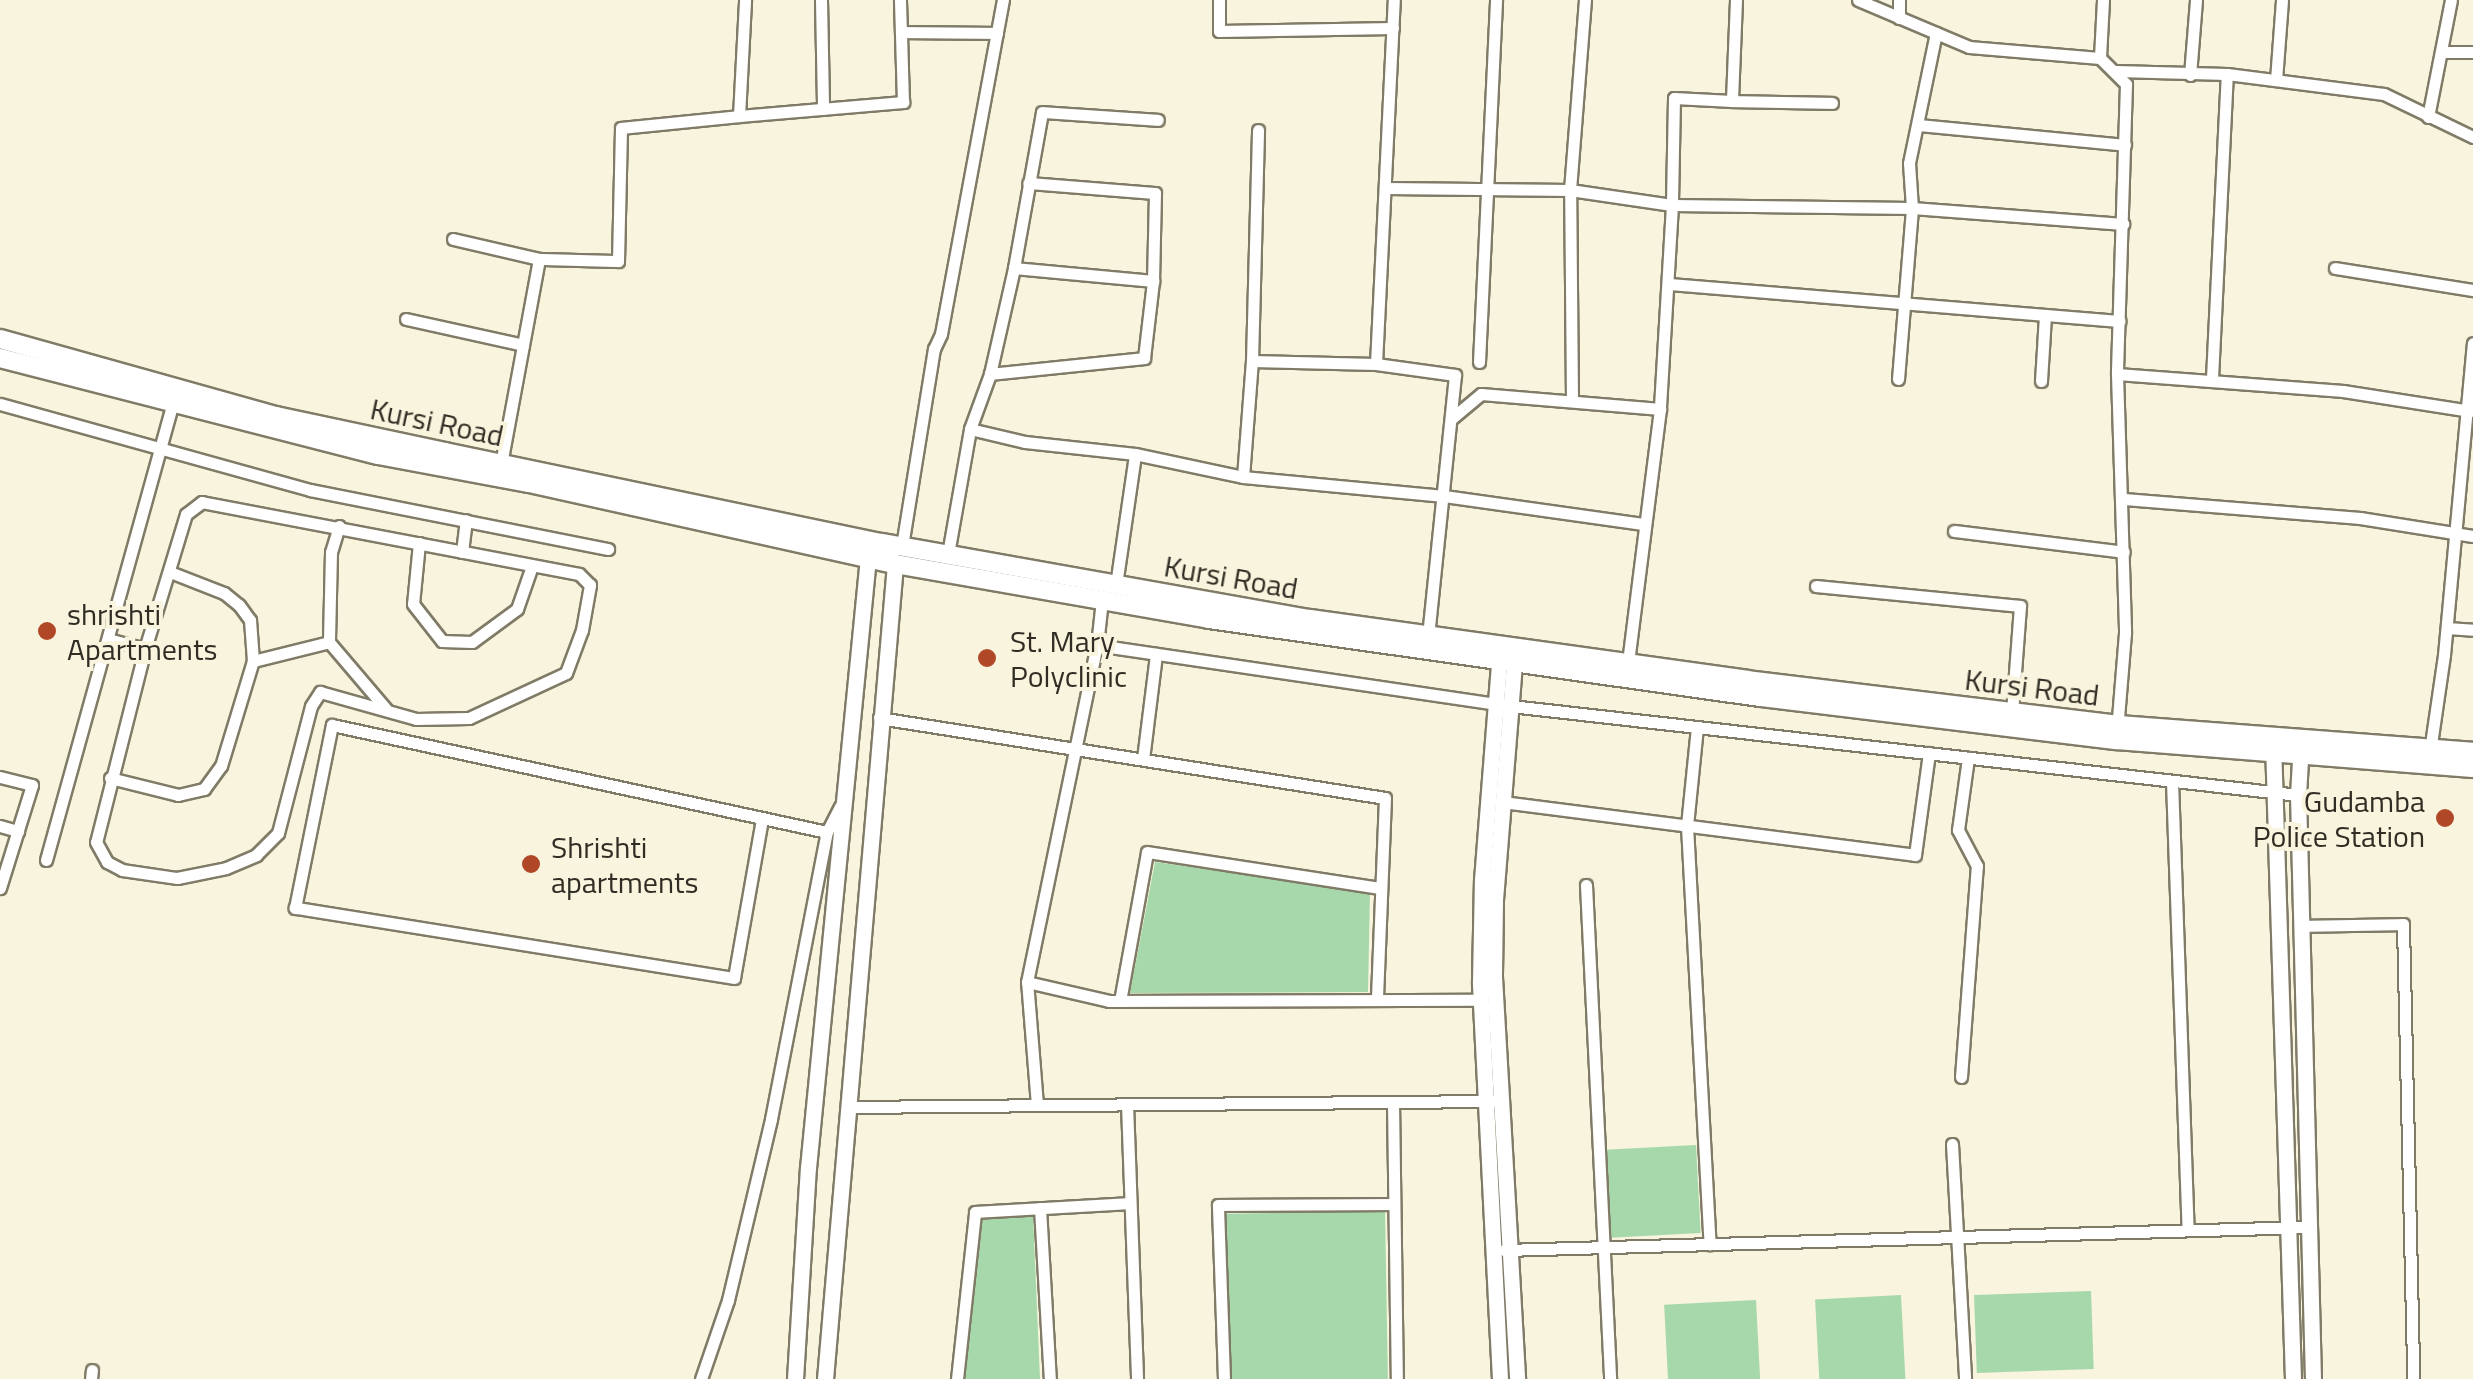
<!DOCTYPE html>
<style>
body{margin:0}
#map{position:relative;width:2473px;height:1379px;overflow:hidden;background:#f9f4dd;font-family:"Titillium Web",sans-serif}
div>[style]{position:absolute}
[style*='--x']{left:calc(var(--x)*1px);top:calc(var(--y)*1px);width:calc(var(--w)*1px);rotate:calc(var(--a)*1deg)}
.green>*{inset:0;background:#a7d8ab;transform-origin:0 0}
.roads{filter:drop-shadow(2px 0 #807b66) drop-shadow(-2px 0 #807b66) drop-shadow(0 2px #807b66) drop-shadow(0 -2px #807b66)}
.minor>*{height:11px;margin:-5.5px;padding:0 5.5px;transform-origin:5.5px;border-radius:5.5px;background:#fff}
.tertiary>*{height:15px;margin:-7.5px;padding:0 7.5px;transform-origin:7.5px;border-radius:7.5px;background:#fff}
.secondary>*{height:18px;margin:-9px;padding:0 9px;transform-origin:9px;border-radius:9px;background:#fff}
.dots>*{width:28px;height:28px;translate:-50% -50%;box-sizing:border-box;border:5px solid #f9f4dd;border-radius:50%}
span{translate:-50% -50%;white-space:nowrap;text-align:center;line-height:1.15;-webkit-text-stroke:8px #f9f4dd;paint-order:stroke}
.street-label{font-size:30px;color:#2f2d24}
.poi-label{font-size:30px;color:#2f2d24}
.left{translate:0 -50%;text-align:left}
.right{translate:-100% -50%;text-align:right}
</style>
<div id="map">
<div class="green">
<div style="clip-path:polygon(1155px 862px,1370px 892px,1368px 992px,1130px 993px)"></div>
<div style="left:1696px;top:1145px;width:88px;height:91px;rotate:87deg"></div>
<div style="left:1385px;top:1211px;width:168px;height:160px;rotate:89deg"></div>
<div style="clip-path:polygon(1033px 1214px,1040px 1379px,963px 1379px,980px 1220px)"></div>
<div style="left:2091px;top:1291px;width:78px;height:117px;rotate:88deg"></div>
<div style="left:1901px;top:1295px;width:84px;height:86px;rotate:87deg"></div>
<div style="left:1756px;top:1300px;width:79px;height:92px;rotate:87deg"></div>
</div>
<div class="roads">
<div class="minor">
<div style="--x:821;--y:0;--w:109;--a:88.9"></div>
<div style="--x:1219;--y:0;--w:31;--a:90"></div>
<div style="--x:1219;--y:31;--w:174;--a:-1"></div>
<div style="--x:1736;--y:0;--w:101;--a:92.3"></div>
<div style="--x:1732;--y:101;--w:58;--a:-177"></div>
<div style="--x:1674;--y:98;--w:107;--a:91.1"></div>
<div style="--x:1672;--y:205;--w:240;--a:0.7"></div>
<div style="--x:1912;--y:208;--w:212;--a:4.3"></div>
<div style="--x:1858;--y:0;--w:121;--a:22.9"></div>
<div style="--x:1969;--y:47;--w:131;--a:4.8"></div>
<div style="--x:1899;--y:0;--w:18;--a:90"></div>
<div style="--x:2103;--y:0;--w:58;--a:93"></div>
<div style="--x:2100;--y:58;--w:37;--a:45"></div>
<div style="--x:2126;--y:84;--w:290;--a:91.8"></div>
<div style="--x:2117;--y:374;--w:259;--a:88.2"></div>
<div style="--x:2125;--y:633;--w:98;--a:94.7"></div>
<div style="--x:901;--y:32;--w:96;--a:0.6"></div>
<div style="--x:2443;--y:52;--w:30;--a:0"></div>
<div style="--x:2116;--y:71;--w:111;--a:1.5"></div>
<div style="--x:2227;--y:74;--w:158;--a:7.3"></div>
<div style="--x:2384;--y:94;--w:99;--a:25.8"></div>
<div style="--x:2190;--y:75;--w:75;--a:-85.4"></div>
<div style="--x:2276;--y:80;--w:80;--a:-85.7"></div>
<div style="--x:1732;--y:101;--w:100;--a:1.1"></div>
<div style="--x:739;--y:116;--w:165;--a:-4.9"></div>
<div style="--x:903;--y:102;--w:102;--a:-91.7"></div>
<div style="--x:2428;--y:117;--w:119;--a:-78.9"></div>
<div style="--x:1919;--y:125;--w:207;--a:5.5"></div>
<div style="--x:1386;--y:188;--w:184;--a:0.6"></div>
<div style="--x:1570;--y:190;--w:103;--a:8.4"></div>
<div style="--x:1672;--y:205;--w:204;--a:93.4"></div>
<div style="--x:1660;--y:409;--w:256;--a:97.2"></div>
<div style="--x:453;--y:239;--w:88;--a:13.1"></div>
<div style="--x:1014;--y:268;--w:140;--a:5.3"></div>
<div style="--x:2335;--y:268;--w:140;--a:9.1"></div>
<div style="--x:1669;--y:284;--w:452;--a:4.7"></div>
<div style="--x:406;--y:319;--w:120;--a:12.5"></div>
<div style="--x:1252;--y:361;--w:231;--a:-88.5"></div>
<div style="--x:1479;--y:362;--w:362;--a:-87.3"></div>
<div style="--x:1376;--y:364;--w:364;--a:-87.2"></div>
<div style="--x:990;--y:374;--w:155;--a:-5.9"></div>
<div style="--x:1144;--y:358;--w:78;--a:-83.3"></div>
<div style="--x:1153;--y:281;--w:88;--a:-88.7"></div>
<div style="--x:1155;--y:193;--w:127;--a:-175.5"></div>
<div style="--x:2117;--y:374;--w:227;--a:4.3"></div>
<div style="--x:2343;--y:391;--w:129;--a:8.9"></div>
<div style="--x:2212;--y:378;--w:304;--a:-87.2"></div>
<div style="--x:1898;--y:379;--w:172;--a:-85.3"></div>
<div style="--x:1912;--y:208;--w:45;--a:-93.8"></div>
<div style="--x:1909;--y:163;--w:133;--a:-78.3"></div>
<div style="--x:2041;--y:381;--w:66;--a:-86.5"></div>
<div style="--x:1572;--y:400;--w:210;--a:-90.5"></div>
<div style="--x:1570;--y:190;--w:191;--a:-85.5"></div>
<div style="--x:0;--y:404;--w:322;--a:15.5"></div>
<div style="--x:310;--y:490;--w:304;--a:11.2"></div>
<div style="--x:1451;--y:419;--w:39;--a:-40"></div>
<div style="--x:1481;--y:394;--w:180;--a:4.8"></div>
<div style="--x:970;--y:429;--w:57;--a:13.3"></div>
<div style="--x:1025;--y:442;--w:111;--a:6.2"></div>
<div style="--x:501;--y:464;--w:208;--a:-79.5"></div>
<div style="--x:539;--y:259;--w:79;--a:1.5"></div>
<div style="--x:618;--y:261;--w:133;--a:-88.7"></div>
<div style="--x:621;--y:128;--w:119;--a:-5.8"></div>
<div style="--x:739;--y:116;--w:116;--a:-87"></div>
<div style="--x:1243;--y:477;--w:202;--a:5.4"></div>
<div style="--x:1444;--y:496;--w:201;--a:8"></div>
<div style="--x:2124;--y:499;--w:237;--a:4.6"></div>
<div style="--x:2360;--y:518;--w:114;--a:9.1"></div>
<div style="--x:339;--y:526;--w:27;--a:107"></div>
<div style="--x:331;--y:552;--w:90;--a:91.3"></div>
<div style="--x:329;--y:642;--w:88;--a:49.6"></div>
<div style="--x:1954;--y:531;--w:171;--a:7"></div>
<div style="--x:419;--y:543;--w:61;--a:95.6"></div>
<div style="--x:413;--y:604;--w:47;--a:51.9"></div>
<div style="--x:442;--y:641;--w:30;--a:2"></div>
<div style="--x:472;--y:642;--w:56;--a:-36.3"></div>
<div style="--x:517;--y:609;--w:46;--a:-70.8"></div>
<div style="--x:902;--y:546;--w:200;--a:-80.8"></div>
<div style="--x:934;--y:349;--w:17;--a:-65"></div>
<div style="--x:941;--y:334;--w:340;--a:-79.5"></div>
<div style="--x:462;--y:552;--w:32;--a:-83"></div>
<div style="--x:948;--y:554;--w:127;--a:-80"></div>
<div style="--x:970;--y:429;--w:59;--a:-70"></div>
<div style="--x:990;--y:374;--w:109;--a:-77.2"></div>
<div style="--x:1014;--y:268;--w:158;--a:-79.8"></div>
<div style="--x:1042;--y:112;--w:116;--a:3.9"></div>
<div style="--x:170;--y:572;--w:58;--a:21.3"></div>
<div style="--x:224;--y:593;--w:19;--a:39"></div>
<div style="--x:239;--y:605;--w:19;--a:54"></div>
<div style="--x:250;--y:620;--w:41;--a:85.8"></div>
<div style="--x:1116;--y:585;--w:132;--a:-81.7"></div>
<div style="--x:1135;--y:454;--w:110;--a:12"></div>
<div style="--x:1243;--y:477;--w:116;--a:-85.6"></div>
<div style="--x:1252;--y:361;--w:124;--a:1.4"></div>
<div style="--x:1376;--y:364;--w:80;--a:7.9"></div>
<div style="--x:1455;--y:375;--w:261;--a:95.9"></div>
<div style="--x:1816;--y:586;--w:205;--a:5.6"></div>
<div style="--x:2020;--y:606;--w:106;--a:94.3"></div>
<div style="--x:2447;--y:628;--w:26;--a:4"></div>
<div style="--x:108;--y:639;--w:38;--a:15"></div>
<div style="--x:145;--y:649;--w:199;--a:104.2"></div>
<div style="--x:96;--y:842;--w:23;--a:61"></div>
<div style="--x:107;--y:862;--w:17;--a:28"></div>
<div style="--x:122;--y:870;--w:56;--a:8.3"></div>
<div style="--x:177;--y:878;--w:50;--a:-11.5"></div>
<div style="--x:226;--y:868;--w:33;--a:-23"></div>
<div style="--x:256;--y:855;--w:31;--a:-45"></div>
<div style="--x:278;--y:833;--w:131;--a:-75.4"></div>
<div style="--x:311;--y:706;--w:17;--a:-57"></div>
<div style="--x:320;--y:692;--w:100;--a:15.7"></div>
<div style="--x:416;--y:719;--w:53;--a:-1.1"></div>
<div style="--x:469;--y:718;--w:107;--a:-24.9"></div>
<div style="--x:566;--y:673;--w:46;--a:-69.6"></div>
<div style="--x:582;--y:630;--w:46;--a:-79.9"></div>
<div style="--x:590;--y:585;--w:16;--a:-135"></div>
<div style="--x:579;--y:574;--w:384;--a:-169.2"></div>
<div style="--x:202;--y:502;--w:20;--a:143"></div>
<div style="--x:186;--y:514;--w:141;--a:106.9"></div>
<div style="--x:1097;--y:645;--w:418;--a:8.4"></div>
<div style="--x:1511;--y:706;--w:792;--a:6.45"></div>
<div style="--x:879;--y:718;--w:512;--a:8.98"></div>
<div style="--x:1385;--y:798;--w:202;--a:92.3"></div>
<div style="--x:1697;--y:727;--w:100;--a:95.8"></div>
<div style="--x:1687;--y:826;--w:419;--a:86.9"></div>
<div style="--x:2430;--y:751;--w:97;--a:-81.7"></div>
<div style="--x:2444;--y:655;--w:313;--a:-84.7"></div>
<div style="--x:1143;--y:759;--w:106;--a:-82.9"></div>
<div style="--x:0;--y:777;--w:33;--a:14"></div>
<div style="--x:32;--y:785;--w:108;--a:107.3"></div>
<div style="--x:110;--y:778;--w:70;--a:14"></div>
<div style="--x:178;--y:795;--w:27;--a:-13"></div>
<div style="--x:204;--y:789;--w:29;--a:-54"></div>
<div style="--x:221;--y:766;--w:110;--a:-73.1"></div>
<div style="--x:253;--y:661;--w:78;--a:-14"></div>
<div style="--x:2172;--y:781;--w:449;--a:88"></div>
<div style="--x:1502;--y:802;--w:416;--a:7.3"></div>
<div style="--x:1915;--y:855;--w:103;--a:-82.2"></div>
<div style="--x:762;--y:819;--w:161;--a:100"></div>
<div style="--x:734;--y:978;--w:445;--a:-170.9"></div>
<div style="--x:295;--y:908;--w:187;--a:-78.6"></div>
<div style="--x:332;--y:725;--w:506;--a:12.2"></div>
<div style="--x:0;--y:826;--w:19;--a:16"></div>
<div style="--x:46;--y:860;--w:474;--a:-74.5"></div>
<div style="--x:1586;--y:885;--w:495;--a:87.2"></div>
<div style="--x:2302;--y:926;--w:101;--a:-1.1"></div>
<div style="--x:2403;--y:924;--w:455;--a:88.7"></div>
<div style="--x:1027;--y:982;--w:84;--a:13"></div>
<div style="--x:1109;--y:1001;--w:372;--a:-0.2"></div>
<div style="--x:1120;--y:1001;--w:151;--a:-79.7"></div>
<div style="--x:1147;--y:852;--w:235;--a:8.8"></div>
<div style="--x:1961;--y:1077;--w:212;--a:-85.7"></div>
<div style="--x:1977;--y:866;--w:41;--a:-117.8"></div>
<div style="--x:1958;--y:830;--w:73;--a:-82.1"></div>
<div style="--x:1393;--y:1102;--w:277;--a:89.2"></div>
<div style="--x:1127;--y:1104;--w:275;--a:87.9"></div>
<div style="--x:1037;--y:1105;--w:123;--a:-94.6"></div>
<div style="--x:1027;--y:982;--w:344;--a:-78.3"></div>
<div style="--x:1097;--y:645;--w:45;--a:-83.7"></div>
<div style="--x:847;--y:1107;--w:645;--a:-0.53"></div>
<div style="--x:1952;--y:1144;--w:235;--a:86.8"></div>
<div style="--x:1040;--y:1208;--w:171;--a:86.7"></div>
<div style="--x:1504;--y:1250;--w:805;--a:-1.64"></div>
<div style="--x:91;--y:1379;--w:9;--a:-84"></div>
<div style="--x:701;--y:1379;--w:83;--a:-71.1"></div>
<div style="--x:728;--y:1300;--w:186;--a:-76.6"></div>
<div style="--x:771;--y:1119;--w:292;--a:-79"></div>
<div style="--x:827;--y:832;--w:29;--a:-63"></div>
<div style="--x:957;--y:1379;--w:168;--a:-83.8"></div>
<div style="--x:975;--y:1212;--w:155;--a:-3.3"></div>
<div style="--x:1224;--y:1379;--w:174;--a:-92"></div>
<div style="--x:1218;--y:1205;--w:176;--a:-0.3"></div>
</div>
<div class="tertiary">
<div style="--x:1515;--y:651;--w:252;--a:94.6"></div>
<div style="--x:1495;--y:902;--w:75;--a:90.8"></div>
<div style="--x:1494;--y:977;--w:403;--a:86.7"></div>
<div style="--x:2273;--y:743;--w:636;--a:88.2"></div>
<div style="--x:2301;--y:743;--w:52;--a:93.3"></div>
<div style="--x:2298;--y:795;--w:584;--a:88.53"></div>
<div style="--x:795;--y:1379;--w:211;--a:-86.5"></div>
<div style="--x:808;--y:1168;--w:614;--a:-84.39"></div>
<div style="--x:868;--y:557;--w:11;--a:-45"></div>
<div style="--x:825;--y:1379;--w:818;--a:-85.09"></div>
<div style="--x:895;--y:564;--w:11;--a:-124"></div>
<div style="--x:1500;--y:1379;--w:398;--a:-92.9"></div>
<div style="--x:1480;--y:982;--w:102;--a:-88.9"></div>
<div style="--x:1482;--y:880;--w:232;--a:-85.5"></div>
</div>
<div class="secondary">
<div style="--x:0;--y:339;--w:287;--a:15.6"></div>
<div style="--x:276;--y:416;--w:173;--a:12"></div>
<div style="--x:445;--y:452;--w:446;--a:11.8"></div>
<div style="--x:882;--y:543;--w:435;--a:10.1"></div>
<div style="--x:1310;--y:619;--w:441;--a:7.9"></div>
<div style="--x:1747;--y:680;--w:374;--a:6.9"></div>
<div style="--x:2118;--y:725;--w:356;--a:4.3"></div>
<div style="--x:0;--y:358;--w:390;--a:14.4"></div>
<div style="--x:378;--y:455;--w:154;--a:10.5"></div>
<div style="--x:529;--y:483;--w:375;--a:12.5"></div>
<div style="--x:895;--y:564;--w:319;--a:9.9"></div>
<div style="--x:1209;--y:619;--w:556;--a:8.06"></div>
<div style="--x:1760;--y:697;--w:359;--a:6.9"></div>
<div style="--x:2116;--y:740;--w:358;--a:4.5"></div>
</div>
</div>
<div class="dots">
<div style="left:47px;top:631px;background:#b04827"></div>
<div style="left:987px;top:658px;background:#b04827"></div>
<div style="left:2445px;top:818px;background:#b04827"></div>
<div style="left:531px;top:864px;background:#b04827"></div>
</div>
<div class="street-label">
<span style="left:437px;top:422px;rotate:12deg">Kursi Road</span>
<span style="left:1231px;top:577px;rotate:10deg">Kursi Road</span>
<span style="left:2032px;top:687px;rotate:7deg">Kursi Road</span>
</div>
<div class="poi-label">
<span class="left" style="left:67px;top:631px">shrishti<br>Apartments</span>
<span class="left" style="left:1010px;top:658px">St. Mary<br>Polyclinic</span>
<span class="right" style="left:2425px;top:818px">Gudamba<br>Police Station</span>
<span class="left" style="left:551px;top:864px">Shrishti<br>apartments</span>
</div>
</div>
